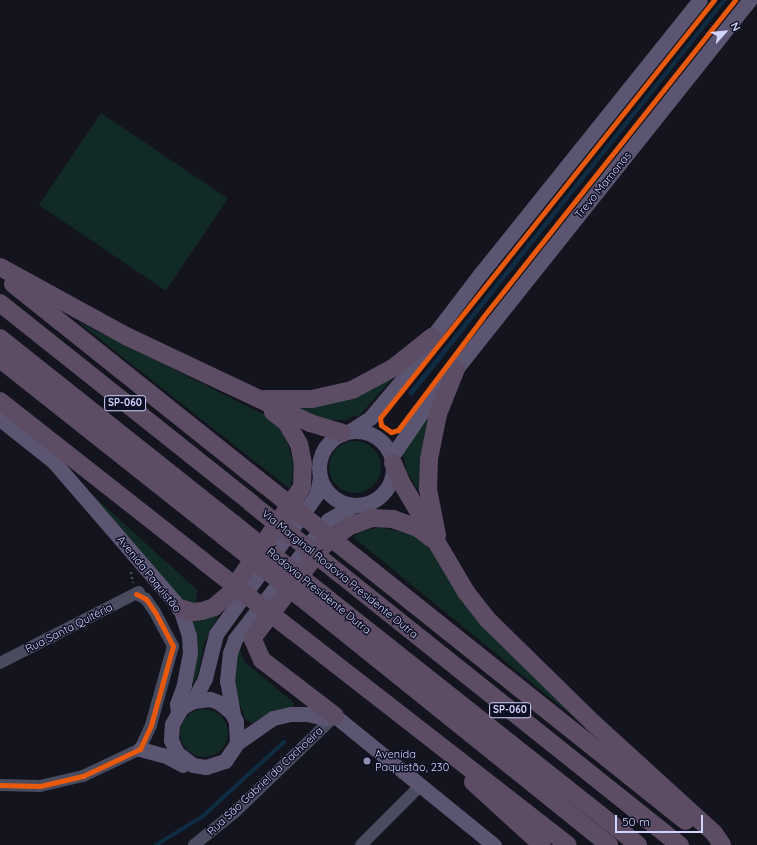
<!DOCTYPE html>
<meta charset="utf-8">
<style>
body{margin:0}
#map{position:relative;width:757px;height:845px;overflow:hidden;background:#14141e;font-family:Quicksand,sans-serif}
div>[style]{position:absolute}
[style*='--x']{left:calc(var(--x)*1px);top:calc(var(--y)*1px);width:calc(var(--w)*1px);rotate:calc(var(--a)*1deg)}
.green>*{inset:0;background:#122a26;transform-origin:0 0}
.round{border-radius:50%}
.water>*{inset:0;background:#0f2c43}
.stream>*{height:3.5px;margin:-1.75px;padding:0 1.75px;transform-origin:1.75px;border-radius:1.75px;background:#0f2c43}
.path>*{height:2px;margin-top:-1px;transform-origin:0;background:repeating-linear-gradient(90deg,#495962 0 2px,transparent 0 5px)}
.minor>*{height:12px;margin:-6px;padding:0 6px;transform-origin:6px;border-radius:6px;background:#494b5f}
.major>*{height:15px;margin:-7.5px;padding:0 7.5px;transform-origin:7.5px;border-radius:7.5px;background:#5b5571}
.major>.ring{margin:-7.5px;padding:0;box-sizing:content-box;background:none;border:15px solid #5b5571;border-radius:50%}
.highway>*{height:18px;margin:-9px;padding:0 9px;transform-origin:9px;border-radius:9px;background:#5c4c64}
.highway-bridge>*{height:18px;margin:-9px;padding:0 9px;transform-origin:9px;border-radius:9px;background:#5c4c64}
.cycleway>*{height:5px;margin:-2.5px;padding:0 2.5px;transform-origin:2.5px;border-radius:2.5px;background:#e8590c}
.dots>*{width:11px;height:11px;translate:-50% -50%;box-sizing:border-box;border:2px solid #0f0f23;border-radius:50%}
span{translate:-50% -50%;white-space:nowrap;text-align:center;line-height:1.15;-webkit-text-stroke:3px #0f0f23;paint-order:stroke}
.shield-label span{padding:1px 3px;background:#0f0f23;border:1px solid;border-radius:3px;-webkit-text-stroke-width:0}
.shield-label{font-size:10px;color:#d2d4fe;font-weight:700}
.street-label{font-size:11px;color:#d2d4fe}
.poi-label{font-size:11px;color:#d2d4fe}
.left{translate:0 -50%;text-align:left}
.north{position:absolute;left:705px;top:12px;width:40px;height:40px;-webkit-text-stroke:3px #0f0f23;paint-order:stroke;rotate:63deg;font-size:11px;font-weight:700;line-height:16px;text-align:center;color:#d2d4fe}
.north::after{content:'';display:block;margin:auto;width:14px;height:18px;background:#d2d4fe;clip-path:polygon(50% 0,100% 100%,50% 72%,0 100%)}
.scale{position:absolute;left:615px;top:815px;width:88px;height:18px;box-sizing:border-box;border:2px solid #d2d4fe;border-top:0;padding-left:5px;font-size:12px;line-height:14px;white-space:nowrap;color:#d2d4fe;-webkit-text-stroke:3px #0f0f23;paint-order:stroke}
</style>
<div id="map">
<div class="green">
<div style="left:101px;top:113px;width:153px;height:111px;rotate:34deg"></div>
<div style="clip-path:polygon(77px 321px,277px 421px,287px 441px,294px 466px,290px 489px)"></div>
<div style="clip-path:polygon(394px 377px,358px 417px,355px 415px,347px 420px,326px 420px,302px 411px,297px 406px)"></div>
<div style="clip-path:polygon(430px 409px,425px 501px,407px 472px,402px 451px)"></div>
<div class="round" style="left:329px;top:441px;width:52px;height:52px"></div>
<div style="clip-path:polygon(85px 488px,197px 590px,196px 605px,185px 602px,175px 594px)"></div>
<div style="clip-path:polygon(380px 527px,403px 532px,411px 530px,425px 541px,597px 736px,353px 537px,360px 532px)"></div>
<div style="clip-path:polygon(220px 612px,205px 641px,198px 674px,191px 687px,195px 632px,192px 620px)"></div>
<div style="clip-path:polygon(238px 648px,245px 662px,294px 703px,293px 707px,269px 714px,252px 723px,246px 720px,235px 693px,233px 673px)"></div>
<div class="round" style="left:180px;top:709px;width:48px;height:48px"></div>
</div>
<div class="water">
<div style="clip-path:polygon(722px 0,727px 0,412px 396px,408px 393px)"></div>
</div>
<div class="stream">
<div style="--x:156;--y:845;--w:54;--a:-31.3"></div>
<div style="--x:202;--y:817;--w:111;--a:-42.4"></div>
</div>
<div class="path">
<div style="--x:131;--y:572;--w:11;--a:80"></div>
</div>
<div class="minor">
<div style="--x:0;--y:663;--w:156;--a:-27.1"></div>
<div style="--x:0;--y:785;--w:40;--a:1.4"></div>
<div style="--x:40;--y:786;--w:44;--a:-13.1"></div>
<div style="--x:83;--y:776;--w:63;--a:-25.3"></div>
<div style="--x:140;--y:749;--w:26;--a:-65"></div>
<div style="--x:151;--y:725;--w:82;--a:-74.4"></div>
<div style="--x:173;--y:646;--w:38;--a:-118"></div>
<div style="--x:155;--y:612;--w:16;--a:-125"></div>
<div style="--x:146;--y:599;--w:11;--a:-153"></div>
<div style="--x:194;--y:845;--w:53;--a:-38.8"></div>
<div style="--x:235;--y:812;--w:139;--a:-43.8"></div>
<div style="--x:361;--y:845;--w:83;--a:-45"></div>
</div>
<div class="major">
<div style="--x:0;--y:419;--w:69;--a:38.5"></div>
<div style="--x:54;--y:462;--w:193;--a:49.2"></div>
<div style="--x:180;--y:608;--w:29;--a:72"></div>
<div style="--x:189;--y:636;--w:17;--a:87"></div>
<div style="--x:190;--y:653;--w:33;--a:101"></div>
<div style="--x:184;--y:685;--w:20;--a:110"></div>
<div style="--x:177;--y:704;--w:8;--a:83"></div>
<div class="ring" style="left:319px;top:431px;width:59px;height:59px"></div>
<div style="--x:350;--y:431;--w:24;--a:-33"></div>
<div style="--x:370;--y:418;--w:84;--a:-49.8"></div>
<div style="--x:424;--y:354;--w:19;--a:-65"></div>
<div style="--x:432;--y:337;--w:81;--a:-52.6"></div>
<div style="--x:481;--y:273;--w:350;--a:-51.3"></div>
<div style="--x:392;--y:456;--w:92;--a:-55.6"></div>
<div style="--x:444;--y:380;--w:16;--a:-43"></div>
<div style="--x:456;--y:369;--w:472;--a:-51.5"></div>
<div style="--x:193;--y:701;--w:26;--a:-62"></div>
<div style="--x:205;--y:678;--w:45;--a:-76"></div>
<div style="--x:216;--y:634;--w:173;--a:-54.2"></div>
<div style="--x:317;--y:494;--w:17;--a:-80"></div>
<div style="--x:233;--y:714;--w:34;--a:-100"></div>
<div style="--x:227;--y:681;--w:28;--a:-84"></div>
<div style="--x:230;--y:653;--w:15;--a:-70"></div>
<div style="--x:235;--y:639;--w:151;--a:-52"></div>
<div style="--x:328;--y:520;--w:31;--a:-29"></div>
<div style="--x:237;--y:743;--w:22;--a:-93"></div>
<div style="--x:236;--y:721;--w:10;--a:-119"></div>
<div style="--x:231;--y:712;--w:16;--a:-142"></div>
<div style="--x:218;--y:702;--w:9;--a:-159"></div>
<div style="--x:210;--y:699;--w:17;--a:173"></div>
<div style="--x:193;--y:701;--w:14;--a:150"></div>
<div style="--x:181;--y:708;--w:18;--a:119"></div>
<div style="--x:172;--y:724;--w:16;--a:94"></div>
<div style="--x:171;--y:740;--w:14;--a:65"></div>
<div style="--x:177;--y:753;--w:20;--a:37"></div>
<div style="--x:193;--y:765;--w:13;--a:9"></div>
<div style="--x:206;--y:767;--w:20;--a:-18"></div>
<div style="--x:225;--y:761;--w:22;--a:-56"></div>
<div style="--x:237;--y:743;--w:44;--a:-34.8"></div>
<div style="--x:273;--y:718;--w:18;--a:-13"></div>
<div style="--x:291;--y:714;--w:16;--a:0"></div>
<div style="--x:307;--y:714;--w:18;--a:13"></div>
<div style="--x:325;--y:718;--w:10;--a:-11"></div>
<div style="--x:335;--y:716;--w:205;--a:39.1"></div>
<div style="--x:140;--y:749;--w:27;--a:15"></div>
<div style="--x:166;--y:756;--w:19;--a:28"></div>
</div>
<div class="highway">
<div style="--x:0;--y:267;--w:144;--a:28.7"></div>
<div style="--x:126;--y:336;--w:204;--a:25.3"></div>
<div style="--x:310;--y:423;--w:34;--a:17"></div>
<div style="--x:13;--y:284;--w:322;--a:38.6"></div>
<div style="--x:0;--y:303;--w:321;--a:38.5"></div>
<div style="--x:0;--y:338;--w:299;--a:38.5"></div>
<div style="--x:0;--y:359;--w:285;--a:38.4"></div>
<div style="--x:265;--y:399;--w:47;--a:0"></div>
<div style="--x:312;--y:399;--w:41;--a:-12.7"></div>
<div style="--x:352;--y:390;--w:47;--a:-28.2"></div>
<div style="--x:393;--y:368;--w:50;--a:-38.5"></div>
<div style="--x:0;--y:401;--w:258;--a:38.2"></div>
<div style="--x:393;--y:463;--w:21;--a:67"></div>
<div style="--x:401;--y:482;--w:128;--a:59.4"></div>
<div style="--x:466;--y:592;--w:34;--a:52"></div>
<div style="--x:487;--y:619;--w:147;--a:44.4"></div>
<div style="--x:592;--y:722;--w:165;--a:42.3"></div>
<div style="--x:714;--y:833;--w:14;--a:56"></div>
<div style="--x:437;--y:535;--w:47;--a:-101.1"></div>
<div style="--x:428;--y:489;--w:30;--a:-88"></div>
<div style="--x:429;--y:459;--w:46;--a:-78.7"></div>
<div style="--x:438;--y:414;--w:48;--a:-68.2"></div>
<div style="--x:355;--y:557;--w:423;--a:38.6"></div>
<div style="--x:340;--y:574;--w:435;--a:38.6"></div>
<div style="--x:323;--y:595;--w:402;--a:38.4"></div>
<div style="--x:313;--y:607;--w:380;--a:38.8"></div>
<div style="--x:180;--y:608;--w:14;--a:17"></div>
<div style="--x:193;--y:612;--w:9;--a:-6"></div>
<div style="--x:202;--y:611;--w:13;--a:-18"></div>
<div style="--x:214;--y:607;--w:21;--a:-41"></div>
<div style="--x:230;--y:593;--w:128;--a:-55.8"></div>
<div style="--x:302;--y:487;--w:23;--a:-88"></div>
<div style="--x:303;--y:464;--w:20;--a:-101"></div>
<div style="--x:299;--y:444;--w:24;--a:-120"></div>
<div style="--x:287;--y:423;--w:18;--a:-142"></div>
<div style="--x:293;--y:631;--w:348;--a:37.9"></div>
<div style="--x:335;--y:716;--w:92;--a:-142.5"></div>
<div style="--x:262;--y:660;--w:22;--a:-114"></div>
<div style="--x:253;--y:640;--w:4;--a:-76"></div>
<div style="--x:254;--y:636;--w:113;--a:-52.5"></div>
<div style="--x:323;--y:546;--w:34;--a:-37"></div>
<div style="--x:350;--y:526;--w:23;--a:-20"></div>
<div style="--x:372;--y:518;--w:21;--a:3"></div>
<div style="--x:393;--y:519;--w:27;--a:20"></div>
<div style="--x:418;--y:528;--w:16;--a:38"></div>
<div style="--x:473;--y:782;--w:93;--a:42.4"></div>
</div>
<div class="highway-bridge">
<div style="--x:265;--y:485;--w:115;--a:38.7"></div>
<div style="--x:251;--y:503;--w:114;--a:38.6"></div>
<div style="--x:234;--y:524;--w:114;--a:38.6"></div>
<div style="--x:223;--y:536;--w:115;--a:38.3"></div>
<div style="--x:203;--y:561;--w:114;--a:37.9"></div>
</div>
<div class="cycleway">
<div style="--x:714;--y:0;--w:535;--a:128.63"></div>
<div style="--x:380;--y:418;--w:7;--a:82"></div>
<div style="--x:381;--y:425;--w:12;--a:35"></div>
<div style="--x:391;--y:432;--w:7;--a:-16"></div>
<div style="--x:398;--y:430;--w:141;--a:-53"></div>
<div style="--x:483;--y:317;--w:405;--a:-51.5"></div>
<div style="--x:0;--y:785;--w:40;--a:1.4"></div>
<div style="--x:40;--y:786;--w:44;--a:-13.1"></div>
<div style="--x:83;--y:776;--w:63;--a:-25.3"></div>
<div style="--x:140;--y:749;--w:26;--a:-65"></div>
<div style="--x:151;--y:725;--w:82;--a:-74.4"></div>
<div style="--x:173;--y:646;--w:38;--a:-118"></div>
<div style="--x:155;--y:612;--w:16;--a:-125"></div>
<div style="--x:146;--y:599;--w:11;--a:-153"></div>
</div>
<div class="dots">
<div style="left:367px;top:761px;background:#9091b0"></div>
</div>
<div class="shield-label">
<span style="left:125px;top:403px">SP-060</span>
<span style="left:510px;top:710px">SP-060</span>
</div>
<div class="street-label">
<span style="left:603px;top:185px;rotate:-51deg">Trevo Mamonas</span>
<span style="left:149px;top:574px;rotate:51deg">Avenida Paquistão</span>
<span style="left:340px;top:574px;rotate:39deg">Via Marginal Rodovia Presidente Dutra</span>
<span style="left:319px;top:591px;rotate:39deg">Rodovia Presidente Dutra</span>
<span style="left:69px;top:628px;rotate:-27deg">Rua Santa Quitéria</span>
<span style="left:265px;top:781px;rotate:-43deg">Rua São Gabriel da Cachoeira</span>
</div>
<div class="poi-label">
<span class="left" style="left:375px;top:761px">Avenida<br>Paquistão, 230</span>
</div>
<div class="north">N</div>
<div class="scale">50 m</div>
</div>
